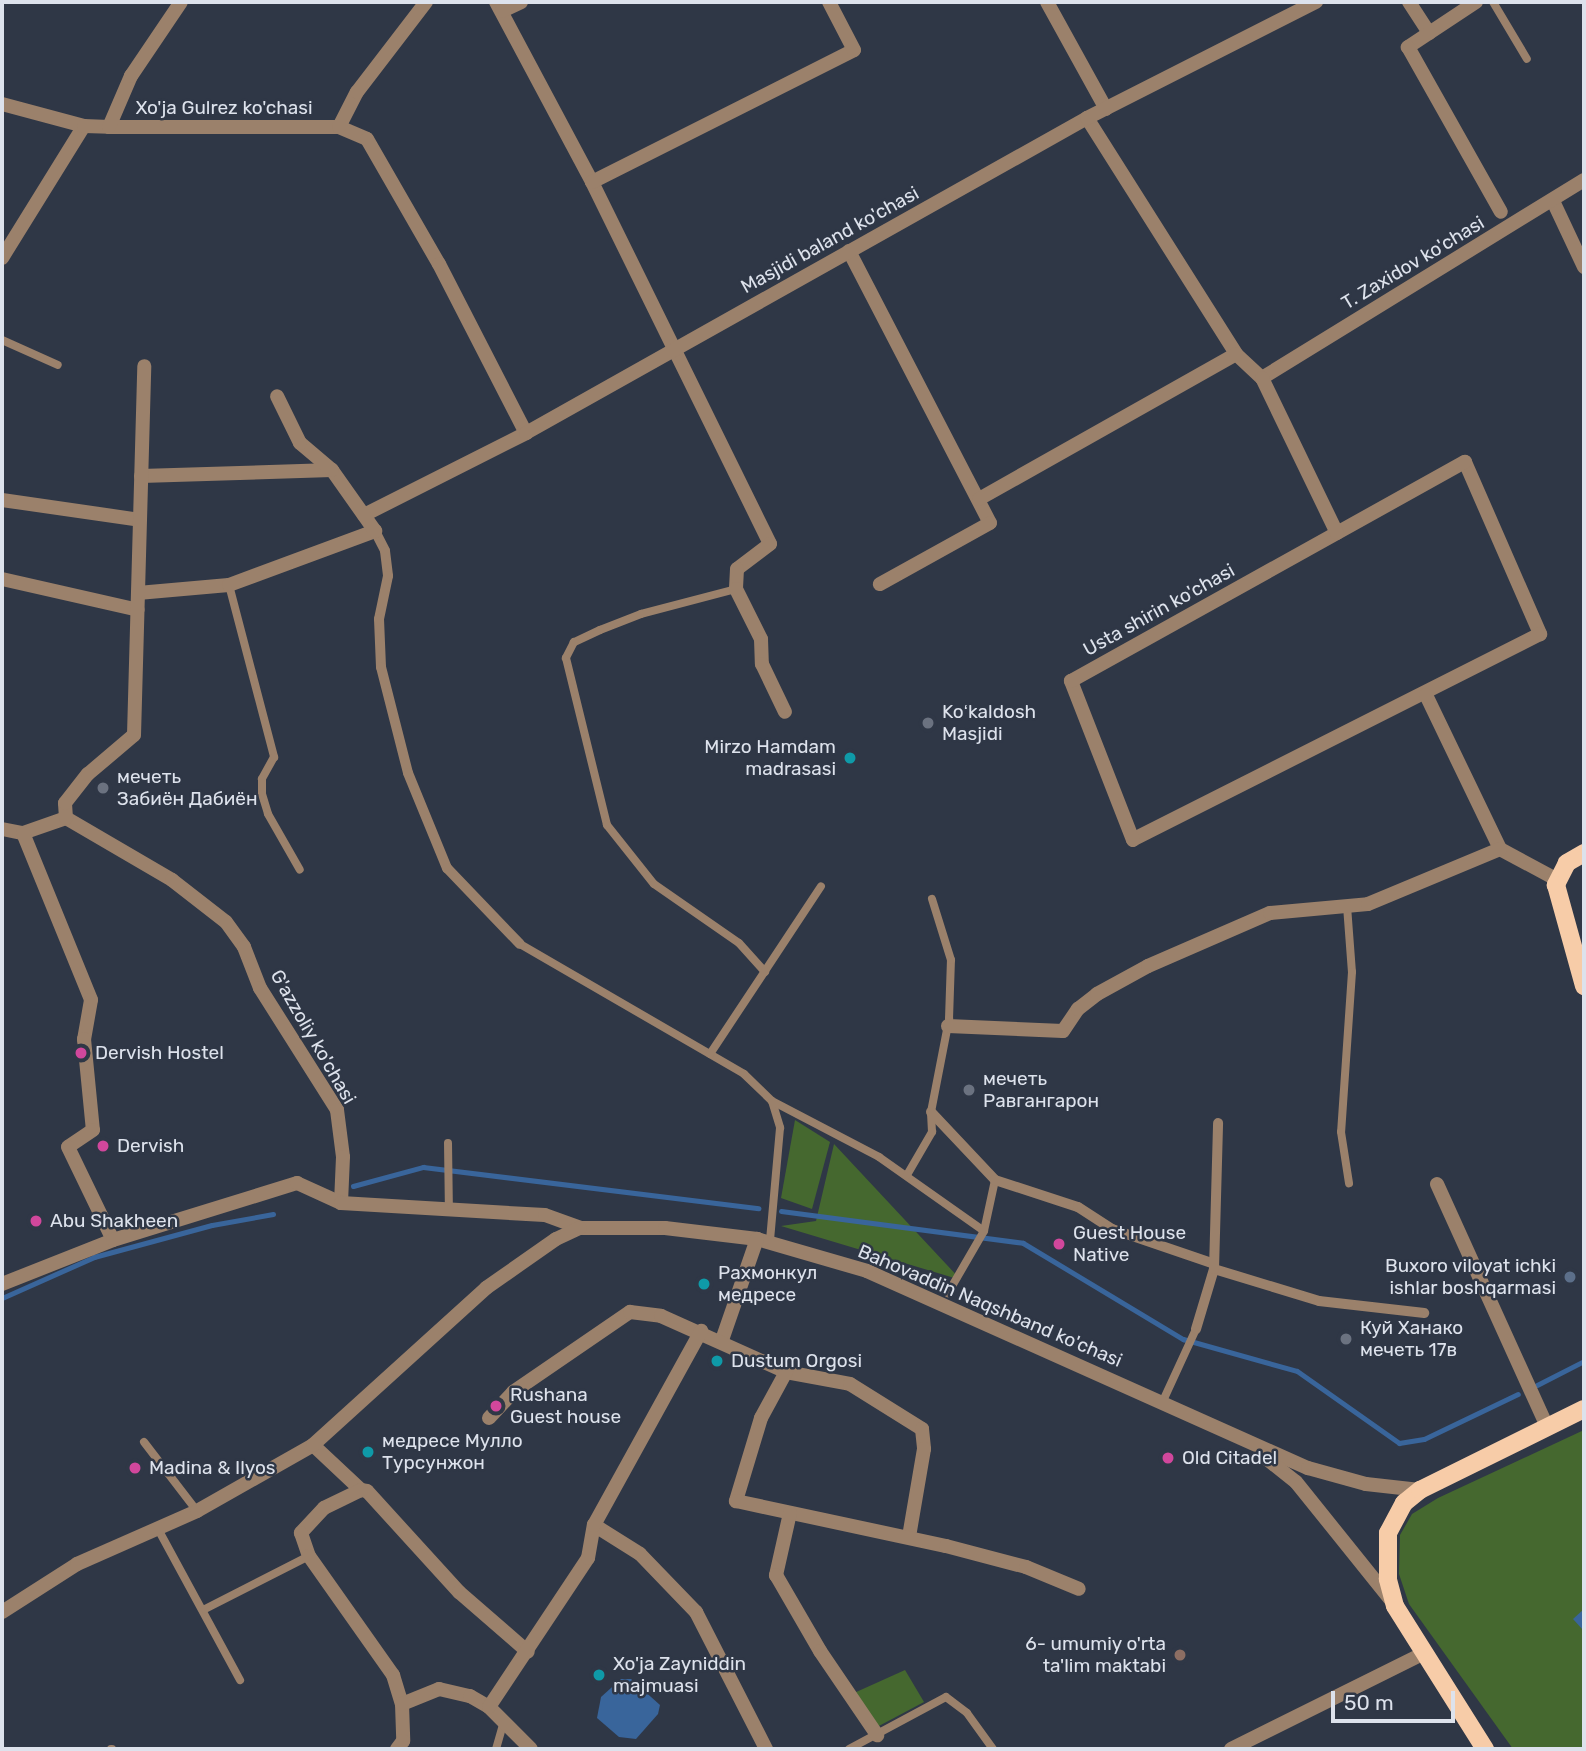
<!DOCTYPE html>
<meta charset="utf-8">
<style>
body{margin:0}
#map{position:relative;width:1586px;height:1751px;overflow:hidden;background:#2f3746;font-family:Rubik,sans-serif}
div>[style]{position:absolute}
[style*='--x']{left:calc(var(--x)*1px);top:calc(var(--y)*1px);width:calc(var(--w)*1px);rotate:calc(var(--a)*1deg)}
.green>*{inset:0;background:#45682f}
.water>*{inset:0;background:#39659b}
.stream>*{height:5px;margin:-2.5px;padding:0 2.5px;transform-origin:2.5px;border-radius:2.5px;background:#39659b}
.service>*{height:8px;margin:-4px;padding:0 4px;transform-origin:4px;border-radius:4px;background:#9b816b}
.pedestrian>*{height:10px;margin:-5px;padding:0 5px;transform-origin:5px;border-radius:5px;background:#9b816b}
.minor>*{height:14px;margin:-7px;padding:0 7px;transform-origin:7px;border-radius:7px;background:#9b816b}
.tertiary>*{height:14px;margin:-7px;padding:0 7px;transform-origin:7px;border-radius:7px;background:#9b816b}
.primary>*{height:18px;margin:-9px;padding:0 9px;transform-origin:9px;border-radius:9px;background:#f7cca8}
.dots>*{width:19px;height:19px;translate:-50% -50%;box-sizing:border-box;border:4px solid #2f3746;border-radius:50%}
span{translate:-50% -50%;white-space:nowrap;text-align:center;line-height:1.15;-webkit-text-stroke:5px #2f3746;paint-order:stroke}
.street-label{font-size:19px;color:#dde2ec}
.poi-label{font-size:19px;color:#dde2ec}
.left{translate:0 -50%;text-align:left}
.right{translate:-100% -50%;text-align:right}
.frame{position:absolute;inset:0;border:4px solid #dde2ec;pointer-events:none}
.scale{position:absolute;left:1331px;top:1691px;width:124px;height:32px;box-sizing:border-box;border:4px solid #dde2ec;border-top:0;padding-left:9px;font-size:21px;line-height:24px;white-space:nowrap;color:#dde2ec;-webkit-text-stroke:5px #2f3746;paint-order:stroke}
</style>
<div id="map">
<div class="green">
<div style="clip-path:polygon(795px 1120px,830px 1142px,812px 1209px,781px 1198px)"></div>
<div style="clip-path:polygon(834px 1144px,961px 1280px,781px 1226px,816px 1221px)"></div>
<div style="clip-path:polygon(1584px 1430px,1584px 1749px,1513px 1749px,1409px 1604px,1399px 1574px,1400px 1535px,1412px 1514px,1438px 1498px)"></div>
<div style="clip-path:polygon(905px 1670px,924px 1702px,877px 1727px,854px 1693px)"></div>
</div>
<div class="water">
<div style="clip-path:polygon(1584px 1609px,1584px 1630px,1583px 1630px,1573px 1619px)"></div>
<div style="clip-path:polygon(621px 1679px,631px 1679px,660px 1705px,658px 1714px,636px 1739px,619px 1737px,597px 1718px,601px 1697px)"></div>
</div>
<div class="stream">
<div style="--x:353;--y:1186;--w:73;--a:-15.2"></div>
<div style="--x:423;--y:1167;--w:338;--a:7"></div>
<div style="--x:781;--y:1211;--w:244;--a:7.5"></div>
<div style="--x:1023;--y:1243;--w:187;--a:31"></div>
<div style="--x:1183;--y:1339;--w:118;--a:15.7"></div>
<div style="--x:1297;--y:1371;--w:125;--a:35.2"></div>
<div style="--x:1399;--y:1443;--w:25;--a:-9"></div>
<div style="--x:1424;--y:1439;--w:104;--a:-25.6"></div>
<div style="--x:2;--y:1298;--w:101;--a:-24"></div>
<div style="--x:94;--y:1257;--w:122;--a:-15.2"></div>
<div style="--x:212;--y:1225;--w:62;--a:-10.2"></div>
<div style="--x:1537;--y:1385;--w:53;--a:-27.1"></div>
</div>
<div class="service">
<div style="--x:1493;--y:2;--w:66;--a:59.2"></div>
<div style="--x:2;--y:340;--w:61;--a:24.1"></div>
<div style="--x:229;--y:585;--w:178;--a:75.3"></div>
<div style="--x:274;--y:757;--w:25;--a:119"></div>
<div style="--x:262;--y:779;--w:15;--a:90"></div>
<div style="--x:262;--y:794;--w:21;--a:73"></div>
<div style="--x:268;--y:814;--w:64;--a:60.3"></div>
<div style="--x:736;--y:589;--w:98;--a:165.3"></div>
<div style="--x:641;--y:614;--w:44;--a:158.7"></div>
<div style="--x:600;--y:630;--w:29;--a:155"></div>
<div style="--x:574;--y:642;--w:18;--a:117"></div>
<div style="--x:566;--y:658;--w:172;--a:76.2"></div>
<div style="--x:607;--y:825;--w:75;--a:51.5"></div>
<div style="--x:654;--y:884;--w:103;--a:34.8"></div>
<div style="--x:739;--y:943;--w:39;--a:48"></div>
<div style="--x:1347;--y:906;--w:66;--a:85.7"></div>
<div style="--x:1352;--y:972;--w:160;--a:93.9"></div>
<div style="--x:1341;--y:1132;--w:52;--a:81.1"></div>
<div style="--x:520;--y:944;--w:259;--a:30.1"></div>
<div style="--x:744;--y:1074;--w:39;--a:44"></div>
<div style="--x:772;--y:1101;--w:28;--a:73"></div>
<div style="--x:780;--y:1128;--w:113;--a:95.1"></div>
<div style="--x:710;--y:1054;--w:201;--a:-56.5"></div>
<div style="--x:772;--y:1101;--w:121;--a:27.6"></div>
<div style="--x:879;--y:1157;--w:128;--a:35.2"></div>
<div style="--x:984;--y:1231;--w:72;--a:120.1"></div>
<div style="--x:448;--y:1143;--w:68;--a:89.2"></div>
<div style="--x:907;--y:1175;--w:50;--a:-59.8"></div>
<div style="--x:932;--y:1132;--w:20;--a:-93"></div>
<div style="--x:931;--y:1112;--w:95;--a:-79"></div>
<div style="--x:949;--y:1019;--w:59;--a:-88.1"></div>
<div style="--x:951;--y:960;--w:64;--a:-107.3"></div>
<div style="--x:984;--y:1231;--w:52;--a:-77.8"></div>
<div style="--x:1162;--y:1403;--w:81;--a:-65.3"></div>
<div style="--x:144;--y:1442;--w:87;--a:52.5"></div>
<div style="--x:158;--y:1529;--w:172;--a:61.5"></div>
<div style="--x:205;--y:1609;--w:117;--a:-27"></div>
<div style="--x:111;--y:1749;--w:1;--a:0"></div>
<div style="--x:496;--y:1749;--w:26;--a:-74"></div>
<div style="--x:849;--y:1749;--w:110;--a:-28.2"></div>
<div style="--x:946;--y:1697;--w:26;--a:37"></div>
<div style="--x:967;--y:1713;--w:44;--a:54.2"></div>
</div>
<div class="pedestrian">
<div style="--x:375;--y:531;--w:22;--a:63"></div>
<div style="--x:385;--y:551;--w:25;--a:83"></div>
<div style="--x:388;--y:576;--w:44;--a:101.8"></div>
<div style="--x:379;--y:619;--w:48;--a:87.6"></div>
<div style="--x:381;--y:667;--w:109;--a:75.7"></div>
<div style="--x:408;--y:773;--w:103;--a:67.7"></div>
<div style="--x:447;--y:868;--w:105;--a:46.2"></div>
<div style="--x:931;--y:1112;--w:93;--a:46.7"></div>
<div style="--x:995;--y:1180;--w:87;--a:18"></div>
<div style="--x:1078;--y:1207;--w:40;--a:32.9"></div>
<div style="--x:1112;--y:1229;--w:106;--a:18.8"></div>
<div style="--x:1214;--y:1269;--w:110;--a:16.9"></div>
<div style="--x:1319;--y:1301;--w:106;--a:6.5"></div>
<div style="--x:1196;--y:1329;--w:63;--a:-73.3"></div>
<div style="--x:1214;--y:1269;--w:146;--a:-88.4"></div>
</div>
<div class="minor">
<div style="--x:496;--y:2;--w:204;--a:61.9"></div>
<div style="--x:592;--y:182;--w:403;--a:63.8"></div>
<div style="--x:770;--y:544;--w:41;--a:142.9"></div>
<div style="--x:737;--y:569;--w:20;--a:93"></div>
<div style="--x:736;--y:589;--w:56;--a:63.4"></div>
<div style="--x:761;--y:639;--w:25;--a:88"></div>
<div style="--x:762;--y:664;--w:53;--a:64.4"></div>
<div style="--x:1047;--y:2;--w:122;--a:61.1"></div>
<div style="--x:1409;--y:2;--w:37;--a:57"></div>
<div style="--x:1476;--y:2;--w:82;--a:146.5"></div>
<div style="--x:1408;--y:47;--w:189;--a:60.6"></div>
<div style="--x:502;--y:11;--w:21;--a:-25"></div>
<div style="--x:1087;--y:118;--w:279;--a:57.7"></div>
<div style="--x:109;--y:127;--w:230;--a:0"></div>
<div style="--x:339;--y:127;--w:30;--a:23"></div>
<div style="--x:367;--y:139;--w:144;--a:60.1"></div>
<div style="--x:439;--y:264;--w:190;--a:62.8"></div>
<div style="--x:339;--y:127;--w:39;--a:-63"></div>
<div style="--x:357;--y:92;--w:113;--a:-52.5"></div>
<div style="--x:592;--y:182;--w:293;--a:-26.7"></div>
<div style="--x:854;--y:50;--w:54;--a:-117.5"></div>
<div style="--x:1553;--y:201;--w:73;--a:64.8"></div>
<div style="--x:849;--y:251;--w:306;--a:62.6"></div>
<div style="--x:990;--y:523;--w:126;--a:151"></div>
<div style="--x:2;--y:258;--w:155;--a:-58.2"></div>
<div style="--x:1262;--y:378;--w:378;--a:-31.6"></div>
<div style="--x:1465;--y:462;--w:188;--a:66.4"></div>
<div style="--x:1540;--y:634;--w:456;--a:153.2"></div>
<div style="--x:1133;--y:840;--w:171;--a:-111.3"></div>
<div style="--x:1071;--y:681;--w:451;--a:-29.1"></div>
<div style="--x:141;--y:476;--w:191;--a:-1.8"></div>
<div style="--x:979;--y:499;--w:295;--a:-29.4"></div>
<div style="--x:1236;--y:354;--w:35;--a:43"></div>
<div style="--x:1262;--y:378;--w:172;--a:64.2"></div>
<div style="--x:2;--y:500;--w:139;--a:8.2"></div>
<div style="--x:364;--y:515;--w:182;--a:-26.8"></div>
<div style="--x:526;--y:433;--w:643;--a:-29.31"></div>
<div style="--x:1087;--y:118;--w:257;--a:-26.9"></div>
<div style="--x:2;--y:579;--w:139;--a:12.8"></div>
<div style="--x:138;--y:593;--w:91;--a:-5"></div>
<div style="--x:229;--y:585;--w:156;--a:-20.3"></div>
<div style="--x:375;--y:531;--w:75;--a:-125.2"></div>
<div style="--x:332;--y:470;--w:42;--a:-139.8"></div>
<div style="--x:300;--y:443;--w:52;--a:-116.1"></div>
<div style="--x:1426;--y:695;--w:171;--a:64.3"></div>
<div style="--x:1500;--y:849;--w:61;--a:28.2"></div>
<div style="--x:1554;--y:878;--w:7;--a:74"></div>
<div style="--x:66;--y:818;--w:123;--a:30.3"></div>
<div style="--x:172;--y:880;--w:68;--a:37.9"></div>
<div style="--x:226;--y:922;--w:31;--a:54"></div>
<div style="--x:244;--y:947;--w:44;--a:68.7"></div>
<div style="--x:260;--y:988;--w:144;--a:57.7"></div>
<div style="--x:337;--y:1110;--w:47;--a:82.7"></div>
<div style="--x:343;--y:1157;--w:46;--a:92.5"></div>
<div style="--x:2;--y:829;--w:21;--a:11"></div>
<div style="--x:23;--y:833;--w:46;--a:-19.2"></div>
<div style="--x:66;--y:818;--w:15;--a:-94"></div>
<div style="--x:65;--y:803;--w:37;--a:-52"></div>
<div style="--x:88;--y:774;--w:60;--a:-40.3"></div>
<div style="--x:134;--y:735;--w:369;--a:-88.4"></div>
<div style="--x:23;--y:833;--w:180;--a:67.8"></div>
<div style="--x:91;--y:1000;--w:40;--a:100"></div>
<div style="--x:84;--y:1039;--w:91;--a:84.4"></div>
<div style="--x:93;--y:1130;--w:30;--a:146"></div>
<div style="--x:68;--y:1147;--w:103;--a:64.2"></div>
<div style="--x:948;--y:1026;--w:115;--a:2.5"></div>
<div style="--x:1063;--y:1031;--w:27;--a:-56"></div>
<div style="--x:1078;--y:1009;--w:24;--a:-38"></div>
<div style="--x:1097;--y:994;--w:58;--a:-28.8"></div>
<div style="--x:1148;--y:966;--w:133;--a:-23.5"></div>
<div style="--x:1270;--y:913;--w:98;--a:-5.2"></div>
<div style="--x:1368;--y:904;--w:143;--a:-22.6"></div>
<div style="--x:1437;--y:1184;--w:267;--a:65.6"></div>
<div style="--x:2;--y:1284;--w:119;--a:-21.6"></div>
<div style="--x:113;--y:1240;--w:193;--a:-17.2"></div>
<div style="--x:297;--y:1183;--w:48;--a:24.4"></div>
<div style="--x:341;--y:1203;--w:204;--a:3.4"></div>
<div style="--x:545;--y:1215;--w:37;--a:20"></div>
<div style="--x:580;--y:1228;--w:85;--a:0"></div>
<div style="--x:665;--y:1228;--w:93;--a:6.8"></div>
<div style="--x:757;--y:1239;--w:115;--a:16.2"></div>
<div style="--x:867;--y:1271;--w:483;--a:24.1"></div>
<div style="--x:1308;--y:1468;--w:60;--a:15.4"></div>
<div style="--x:1366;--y:1484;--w:54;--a:6.3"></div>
<div style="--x:722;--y:1340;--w:107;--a:-70.9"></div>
<div style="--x:786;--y:1372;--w:65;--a:10.6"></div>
<div style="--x:850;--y:1384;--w:85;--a:32"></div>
<div style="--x:922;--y:1429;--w:20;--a:84"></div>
<div style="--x:924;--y:1449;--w:89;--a:99.7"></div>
<div style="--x:489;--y:1418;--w:35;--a:-47"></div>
<div style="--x:513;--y:1392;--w:142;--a:-34.4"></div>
<div style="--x:630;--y:1312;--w:31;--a:7"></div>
<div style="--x:661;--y:1316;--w:137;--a:24.1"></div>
<div style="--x:786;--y:1372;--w:52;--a:118.5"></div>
<div style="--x:761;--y:1418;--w:87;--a:106.8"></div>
<div style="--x:736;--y:1501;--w:215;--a:12.1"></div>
<div style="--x:946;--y:1546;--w:83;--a:14.7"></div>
<div style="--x:1026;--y:1567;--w:57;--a:22.5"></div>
<div style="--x:313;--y:1445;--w:66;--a:43.2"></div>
<div style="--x:361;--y:1490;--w:6;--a:9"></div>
<div style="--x:367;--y:1491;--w:137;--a:47.7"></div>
<div style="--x:459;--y:1592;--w:91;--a:41"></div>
<div style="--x:1262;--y:1455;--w:43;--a:38.5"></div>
<div style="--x:1296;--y:1482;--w:156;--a:51.2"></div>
<div style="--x:361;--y:1490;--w:41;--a:154.1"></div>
<div style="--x:324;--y:1508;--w:34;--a:133"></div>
<div style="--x:301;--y:1533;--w:24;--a:71"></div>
<div style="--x:309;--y:1556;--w:146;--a:54.8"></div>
<div style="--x:393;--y:1675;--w:30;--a:73"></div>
<div style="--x:402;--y:1704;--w:37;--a:88"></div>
<div style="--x:403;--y:1741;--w:10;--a:127"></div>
<div style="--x:790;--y:1513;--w:64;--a:102.7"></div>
<div style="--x:776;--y:1575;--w:88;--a:59.9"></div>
<div style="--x:820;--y:1651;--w:102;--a:55.8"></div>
<div style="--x:594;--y:1525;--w:54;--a:32.2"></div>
<div style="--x:640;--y:1554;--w:81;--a:46"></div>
<div style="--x:696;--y:1612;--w:154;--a:62.9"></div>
<div style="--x:2;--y:1612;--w:89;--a:-32.6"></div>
<div style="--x:77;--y:1564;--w:131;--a:-23.8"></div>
<div style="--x:197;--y:1511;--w:133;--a:-29.6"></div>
<div style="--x:313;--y:1445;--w:234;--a:-42.2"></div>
<div style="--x:486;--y:1288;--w:85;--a:-35"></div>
<div style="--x:556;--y:1239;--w:26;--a:-25"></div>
<div style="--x:402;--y:1704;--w:40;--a:-22"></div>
<div style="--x:439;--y:1689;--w:32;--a:13"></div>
<div style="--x:470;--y:1696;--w:22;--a:30"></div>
<div style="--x:489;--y:1707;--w:59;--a:45"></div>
<div style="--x:489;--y:1707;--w:179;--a:-56.4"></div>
<div style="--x:588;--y:1558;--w:34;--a:-80"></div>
<div style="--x:594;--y:1525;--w:222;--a:-61.1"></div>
<div style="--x:1231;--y:1749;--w:213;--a:-26.4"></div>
</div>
<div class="tertiary">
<div style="--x:2;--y:104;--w:85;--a:15"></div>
<div style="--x:84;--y:126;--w:25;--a:2"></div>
<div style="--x:109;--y:127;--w:56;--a:-66.7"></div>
<div style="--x:131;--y:76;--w:89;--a:-56"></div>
</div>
<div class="primary">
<div style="--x:1584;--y:853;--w:20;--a:150"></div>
<div style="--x:1567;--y:863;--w:25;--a:117"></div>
<div style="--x:1556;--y:885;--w:105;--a:74.5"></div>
<div style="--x:1485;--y:1749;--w:169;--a:-122.2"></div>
<div style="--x:1395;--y:1606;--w:28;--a:-105"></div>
<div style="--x:1388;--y:1579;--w:46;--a:-90"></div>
<div style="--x:1388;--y:1533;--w:34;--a:-62"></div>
<div style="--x:1404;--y:1503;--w:21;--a:-39"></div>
<div style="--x:1420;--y:1490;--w:183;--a:-26.3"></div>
</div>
<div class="dots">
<div style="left:928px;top:723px;background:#6b7280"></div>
<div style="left:850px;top:758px;background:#0f9aa8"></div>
<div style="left:103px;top:788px;background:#6b7280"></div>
<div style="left:81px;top:1053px;background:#d1479c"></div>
<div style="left:969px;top:1090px;background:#6b7280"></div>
<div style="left:103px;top:1146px;background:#d1479c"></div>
<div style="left:36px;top:1221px;background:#d1479c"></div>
<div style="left:1059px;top:1244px;background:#d1479c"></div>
<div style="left:1570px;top:1277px;background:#5c6f8a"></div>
<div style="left:704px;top:1284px;background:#0f9aa8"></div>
<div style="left:1346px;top:1339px;background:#6b7280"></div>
<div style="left:717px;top:1361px;background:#0f9aa8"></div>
<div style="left:496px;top:1406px;background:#d1479c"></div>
<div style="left:368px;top:1452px;background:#0f9aa8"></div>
<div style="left:1168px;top:1458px;background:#d1479c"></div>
<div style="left:135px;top:1468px;background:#d1479c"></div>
<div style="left:1180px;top:1655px;background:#8d6e63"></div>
<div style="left:599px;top:1675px;background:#0f9aa8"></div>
</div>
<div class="street-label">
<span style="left:224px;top:108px">Xo'ja Gulrez ko'chasi</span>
<span style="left:830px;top:240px;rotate:-29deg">Masjidi baland ko'chasi</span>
<span style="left:1413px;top:263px;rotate:-31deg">T. Zaxidov ko'chasi</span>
<span style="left:1159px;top:610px;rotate:-29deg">Usta shirin ko'chasi</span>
<span style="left:313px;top:1037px;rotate:60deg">G'azzoliy ko'chasi</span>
<span style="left:990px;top:1306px;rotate:23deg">Bahovaddin Naqshband ko'chasi</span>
</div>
<div class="poi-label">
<span class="left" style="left:942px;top:723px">Koʻkaldosh<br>Masjidi</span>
<span class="right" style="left:836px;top:758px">Mirzo Hamdam<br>madrasasi</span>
<span class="left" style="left:117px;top:788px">мечеть<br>Забиён Дабиён</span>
<span class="left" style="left:95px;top:1053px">Dervish Hostel</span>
<span class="left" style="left:983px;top:1090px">мечеть<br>Равгангарон</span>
<span class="left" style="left:117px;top:1146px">Dervish</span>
<span class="left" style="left:50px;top:1221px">Abu Shakheen</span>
<span class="left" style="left:1073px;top:1244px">Guest House<br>Native</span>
<span class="right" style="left:1556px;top:1277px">Buxoro viloyat ichki<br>ishlar boshqarmasi</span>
<span class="left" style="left:718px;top:1284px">Рахмонкул<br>медресе</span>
<span class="left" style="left:1360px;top:1339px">Куй Ханако<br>мечеть 17в</span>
<span class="left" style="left:731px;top:1361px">Dustum Orgosi</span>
<span class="left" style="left:510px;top:1406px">Rushana<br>Guest house</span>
<span class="left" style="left:382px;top:1452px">медресе Мулло<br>Турсунжон</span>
<span class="left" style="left:1182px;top:1458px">Old Citadel</span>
<span class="left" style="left:149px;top:1468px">Madina &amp; Ilyos</span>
<span class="right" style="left:1166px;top:1655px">6- umumiy o'rta<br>ta'lim maktabi</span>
<span class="left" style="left:613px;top:1675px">Xo'ja Zayniddin<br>majmuasi</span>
</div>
<div class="frame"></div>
<div class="scale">50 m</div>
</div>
